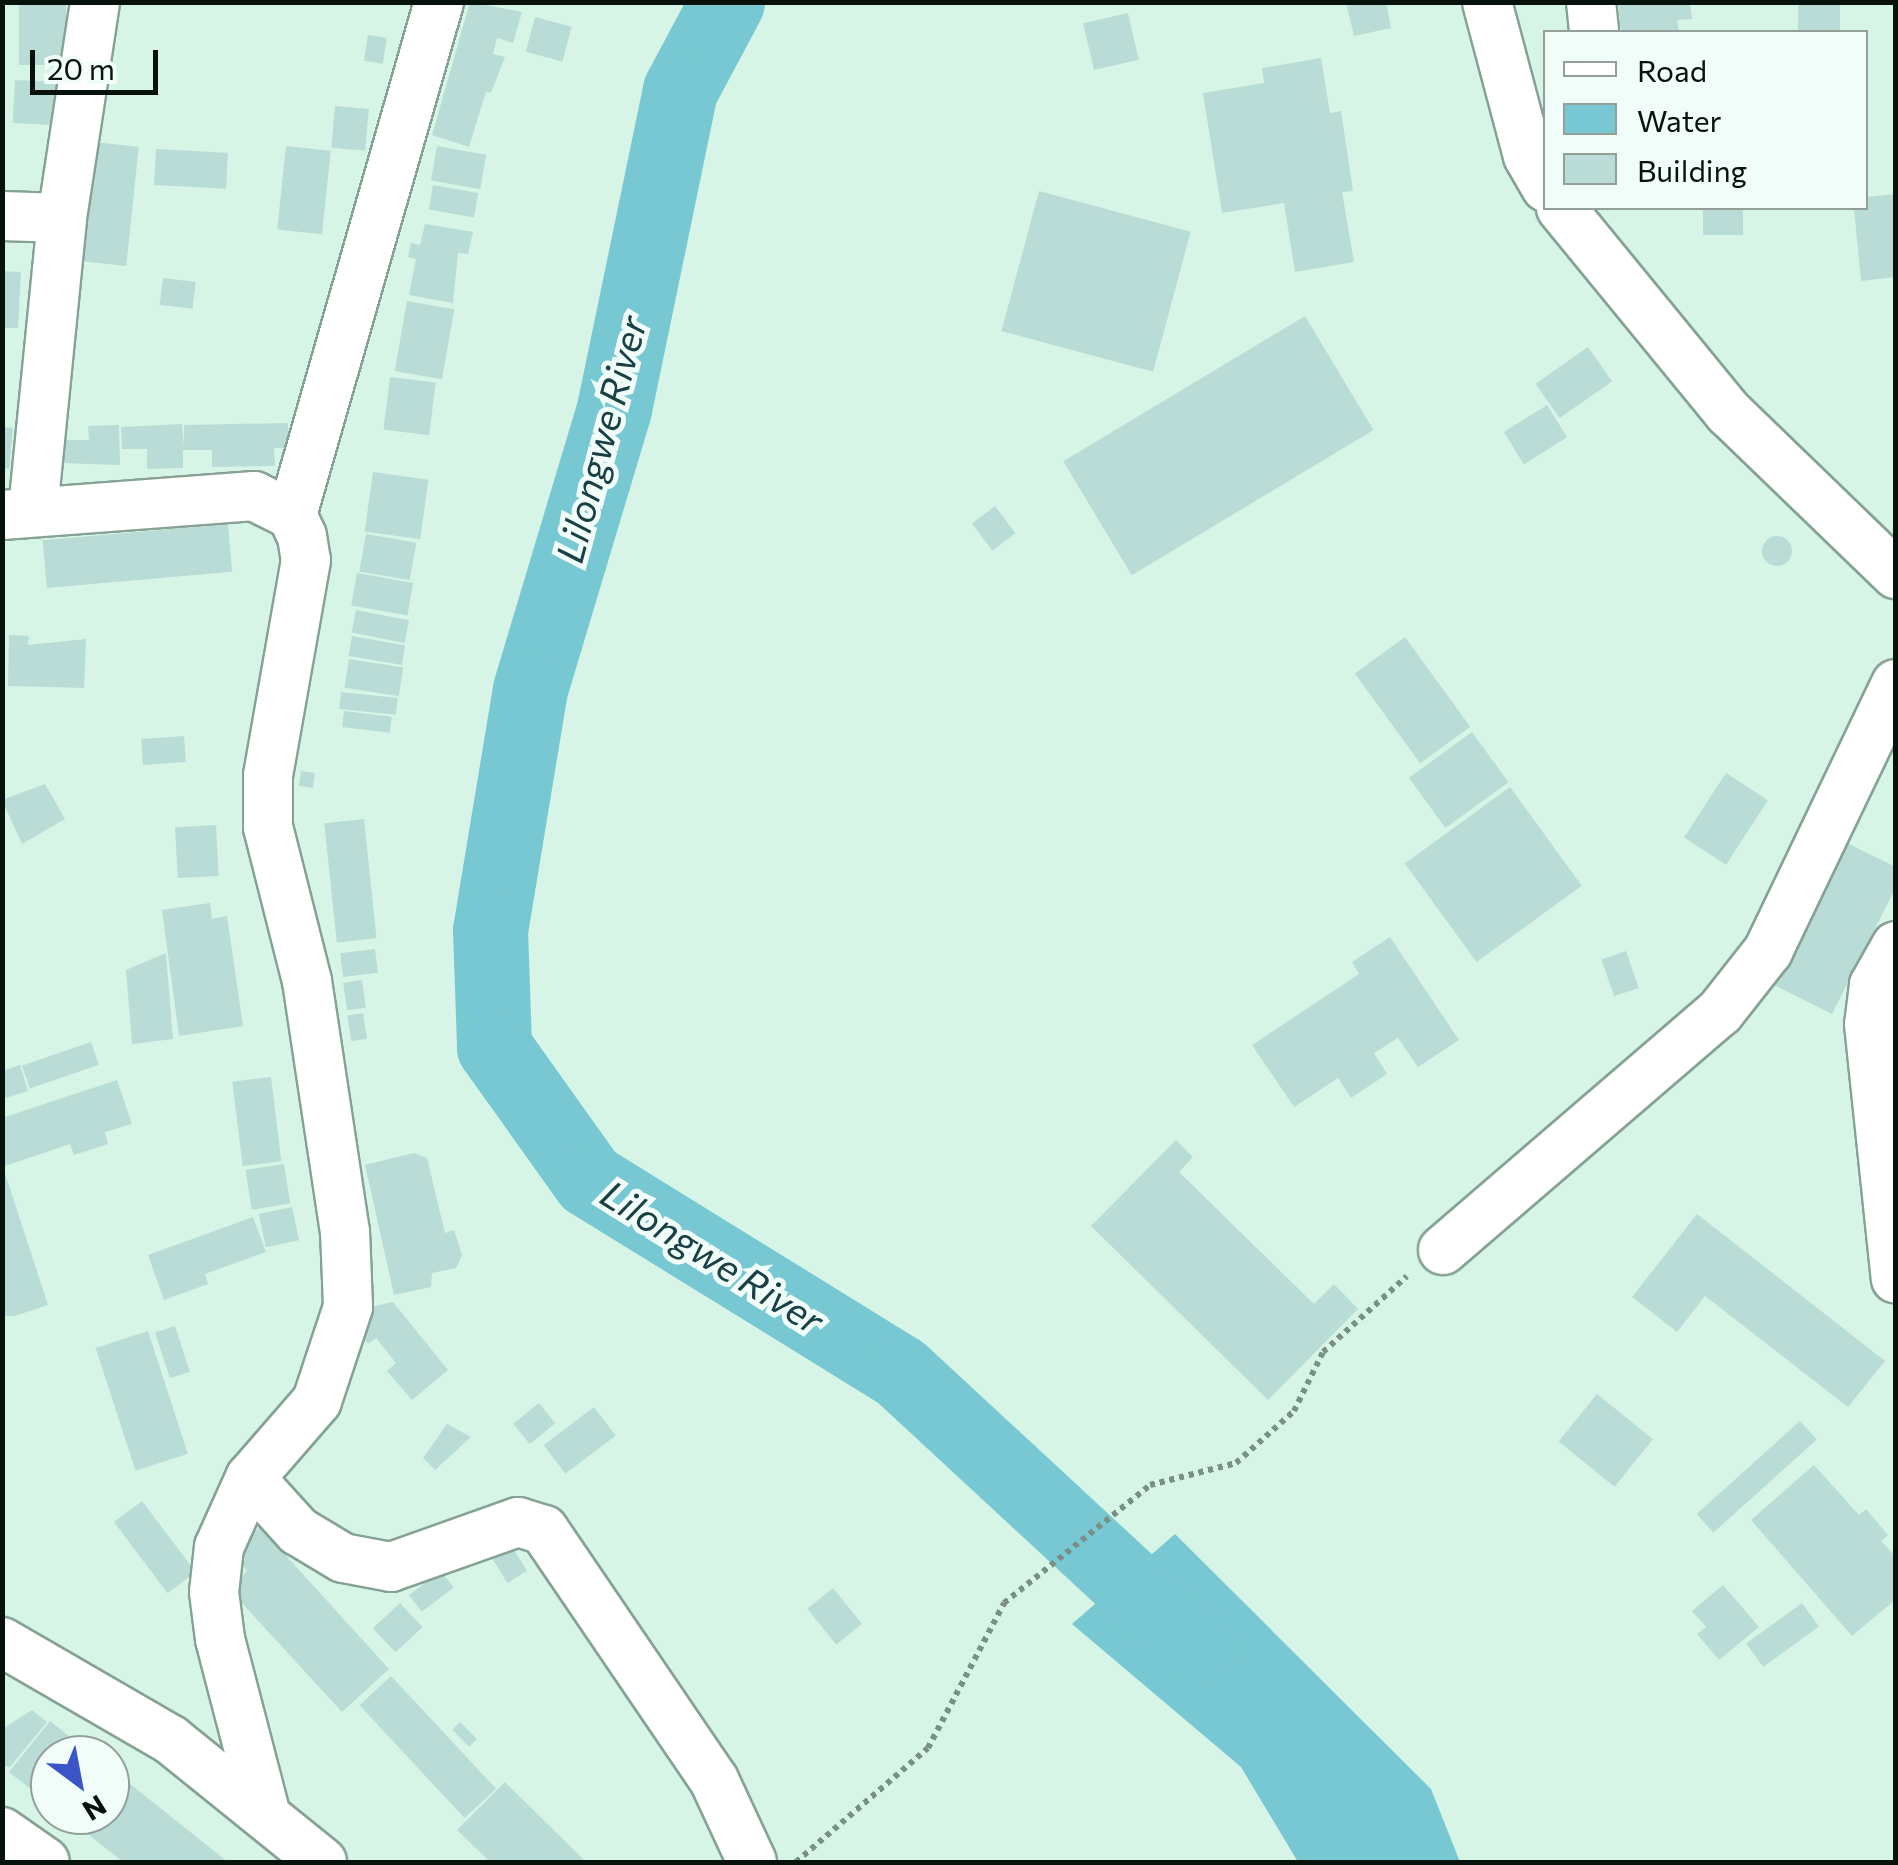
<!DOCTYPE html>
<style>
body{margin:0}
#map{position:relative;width:1898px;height:1865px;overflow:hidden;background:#d7f5e7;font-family:Commissioner,sans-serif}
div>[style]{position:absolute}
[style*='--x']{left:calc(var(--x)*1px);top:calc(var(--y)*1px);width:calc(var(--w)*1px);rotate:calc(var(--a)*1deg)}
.water>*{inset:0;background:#78c8d3}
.river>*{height:75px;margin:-37.5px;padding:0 37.5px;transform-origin:37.5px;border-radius:37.5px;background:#78c8d3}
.building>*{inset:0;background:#b9dcd7;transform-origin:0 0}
.round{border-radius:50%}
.path>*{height:6px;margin-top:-3px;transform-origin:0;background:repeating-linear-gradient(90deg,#7a8f85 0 5px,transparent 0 10px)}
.roads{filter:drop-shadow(2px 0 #86a295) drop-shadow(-2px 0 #86a295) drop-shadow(0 2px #86a295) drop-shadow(0 -2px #86a295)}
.minor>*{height:48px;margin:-24px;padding:0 24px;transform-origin:24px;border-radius:24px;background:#fff}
span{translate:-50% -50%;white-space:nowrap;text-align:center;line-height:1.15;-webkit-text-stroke:10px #f1fdf8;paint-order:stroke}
.water-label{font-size:38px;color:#194045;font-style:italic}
.frame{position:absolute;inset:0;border:5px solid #08120d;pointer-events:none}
.legend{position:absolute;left:1543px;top:30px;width:325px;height:180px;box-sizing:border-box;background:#f1fdf8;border:2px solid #949f9a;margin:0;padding:12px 18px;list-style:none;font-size:30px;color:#08120d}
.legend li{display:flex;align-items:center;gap:20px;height:50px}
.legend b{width:50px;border:2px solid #949f9a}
.north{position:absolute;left:30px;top:1735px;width:100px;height:100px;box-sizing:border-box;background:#f1fdf8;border:2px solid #949f9a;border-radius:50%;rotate:148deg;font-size:28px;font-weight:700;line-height:40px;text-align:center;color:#08120d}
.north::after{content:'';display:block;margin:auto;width:35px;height:45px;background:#3b55c8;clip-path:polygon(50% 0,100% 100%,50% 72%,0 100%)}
.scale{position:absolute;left:30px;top:50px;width:128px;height:45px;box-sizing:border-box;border:5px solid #08120d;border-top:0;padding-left:12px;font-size:30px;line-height:35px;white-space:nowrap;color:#08120d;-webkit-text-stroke:8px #f1fdf8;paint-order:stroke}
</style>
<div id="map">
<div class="water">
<div style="clip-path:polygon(1175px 1534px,1431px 1789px,1460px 1862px,1298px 1862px,1241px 1767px,1072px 1624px)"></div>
</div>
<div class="river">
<div style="--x:727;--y:2;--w:100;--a:118.1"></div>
<div style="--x:680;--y:90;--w:326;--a:101.7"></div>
<div style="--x:614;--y:409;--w:292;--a:106.7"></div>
<div style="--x:530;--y:689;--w:244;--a:99.4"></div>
<div style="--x:490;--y:930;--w:117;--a:88"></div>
<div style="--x:494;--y:1047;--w:163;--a:54.5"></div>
<div style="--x:589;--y:1180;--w:365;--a:31.7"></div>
<div style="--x:900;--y:1372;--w:408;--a:42.8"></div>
</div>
<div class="building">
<div style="left:19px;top:2px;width:47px;height:63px"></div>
<div style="clip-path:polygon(470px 2px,522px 12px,513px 43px,497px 38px,493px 54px,505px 57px,491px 93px,486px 92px,469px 147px,432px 135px)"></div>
<div style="clip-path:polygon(1346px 2px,1386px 2px,1391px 28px,1354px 36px)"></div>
<div style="clip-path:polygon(1618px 2px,1690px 2px,1692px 19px,1677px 20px,1679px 32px,1621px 32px)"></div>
<div style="left:1798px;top:2px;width:42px;height:30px"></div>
<div style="left:1128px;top:13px;width:48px;height:46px;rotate:77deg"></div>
<div style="left:535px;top:17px;width:38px;height:36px;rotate:15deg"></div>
<div style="left:368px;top:35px;width:19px;height:26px;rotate:9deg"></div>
<div style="clip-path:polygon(1321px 58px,1330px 113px,1341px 111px,1353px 191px,1342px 192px,1354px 262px,1295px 272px,1284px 203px,1222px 213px,1203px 93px,1264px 83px,1262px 68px)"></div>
<div style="left:15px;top:80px;width:44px;height:43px;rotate:3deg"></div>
<div style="left:335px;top:106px;width:34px;height:42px;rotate:5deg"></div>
<div style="left:94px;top:142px;width:45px;height:120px;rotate:6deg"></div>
<div style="left:286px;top:146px;width:45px;height:84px;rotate:6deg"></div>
<div style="left:437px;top:146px;width:50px;height:35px;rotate:10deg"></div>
<div style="left:156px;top:149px;width:72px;height:36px;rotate:3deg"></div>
<div style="left:433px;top:185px;width:46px;height:25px;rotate:10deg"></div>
<div style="left:1039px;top:191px;width:157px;height:145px;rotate:15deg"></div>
<div style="clip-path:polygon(1896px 194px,1896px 277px,1861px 281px,1854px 208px,1866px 208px,1866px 197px)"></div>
<div style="left:1703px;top:208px;width:40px;height:27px"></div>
<div style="clip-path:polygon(425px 224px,473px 232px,468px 254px,458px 253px,453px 303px,409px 295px,416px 259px,408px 257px,411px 243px,420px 245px)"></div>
<div style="clip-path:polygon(2px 271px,21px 272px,18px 328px,2px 328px)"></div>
<div style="left:163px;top:278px;width:33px;height:27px;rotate:7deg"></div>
<div style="left:407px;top:301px;width:48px;height:71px;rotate:10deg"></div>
<div style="left:1305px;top:316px;width:133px;height:282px;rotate:59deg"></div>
<div style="left:1588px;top:347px;width:42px;height:64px;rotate:55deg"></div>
<div style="left:390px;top:377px;width:46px;height:53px;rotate:7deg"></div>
<div style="left:1547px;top:405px;width:38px;height:51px;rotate:58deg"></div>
<div style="clip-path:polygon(288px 423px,288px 448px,274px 448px,275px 466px,212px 467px,212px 450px,183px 450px,183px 468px,147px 469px,147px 449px,122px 449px,121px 427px,182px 424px,184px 446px,184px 425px)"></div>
<div style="clip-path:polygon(119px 425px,120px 465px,59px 463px,59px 440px,89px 440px,88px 426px)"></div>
<div style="left:2px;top:427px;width:11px;height:41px;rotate:5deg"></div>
<div style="left:373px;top:472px;width:56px;height:60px;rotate:8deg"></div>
<div style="left:995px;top:506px;width:34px;height:29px;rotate:53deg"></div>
<div style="left:228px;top:524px;width:48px;height:186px;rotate:85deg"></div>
<div style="left:366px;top:534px;width:51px;height:38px;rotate:10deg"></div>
<div class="round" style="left:1762px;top:536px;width:30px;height:30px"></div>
<div style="left:357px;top:573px;width:57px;height:33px;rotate:10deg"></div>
<div style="left:356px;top:610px;width:54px;height:23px;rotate:11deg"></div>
<div style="clip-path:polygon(9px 635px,29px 636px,28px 645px,86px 639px,84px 688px,8px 686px)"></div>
<div style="left:352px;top:636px;width:54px;height:20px;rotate:10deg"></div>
<div style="left:1405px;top:637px;width:111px;height:62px;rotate:54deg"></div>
<div style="left:349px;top:659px;width:55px;height:29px;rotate:9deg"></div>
<div style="left:341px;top:692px;width:57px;height:17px;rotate:6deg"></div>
<div style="left:344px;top:711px;width:48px;height:16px;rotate:7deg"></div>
<div style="left:1472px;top:732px;width:62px;height:78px;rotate:54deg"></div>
<div style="left:184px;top:736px;width:26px;height:43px;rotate:86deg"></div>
<div style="left:301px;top:771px;width:14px;height:15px;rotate:8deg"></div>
<div style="left:1726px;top:773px;width:50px;height:77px;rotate:33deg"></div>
<div style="clip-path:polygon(45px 784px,65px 819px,22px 844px,2px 800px)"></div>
<div style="left:1510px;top:787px;width:122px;height:130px;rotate:54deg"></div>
<div style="left:364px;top:819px;width:120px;height:40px;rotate:84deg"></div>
<div style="left:216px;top:825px;width:51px;height:41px;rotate:87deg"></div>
<div style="clip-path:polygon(1845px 842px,1896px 867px,1896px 887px,1832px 1014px,1774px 985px)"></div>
<div style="clip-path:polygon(210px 903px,212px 919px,227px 916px,243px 1026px,179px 1036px,162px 910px)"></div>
<div style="clip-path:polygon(1390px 937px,1459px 1040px,1418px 1067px,1398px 1038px,1374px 1053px,1387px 1074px,1351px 1098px,1338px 1078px,1294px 1107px,1252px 1045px,1359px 974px,1352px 962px)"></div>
<div style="left:375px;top:949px;width:24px;height:35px;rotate:83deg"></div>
<div style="left:1626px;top:951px;width:39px;height:26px;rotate:71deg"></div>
<div style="clip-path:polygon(166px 953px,173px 1039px,132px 1044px,126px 970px)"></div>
<div style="left:362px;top:980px;width:28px;height:19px;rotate:82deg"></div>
<div style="left:363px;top:1013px;width:26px;height:16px;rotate:81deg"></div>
<div style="left:91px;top:1042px;width:24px;height:73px;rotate:71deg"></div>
<div style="clip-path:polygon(20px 1065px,28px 1091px,2px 1099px,2px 1071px)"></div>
<div style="left:271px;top:1077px;width:85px;height:39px;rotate:83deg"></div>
<div style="clip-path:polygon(117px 1080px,132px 1124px,105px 1132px,108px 1144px,74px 1155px,70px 1144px,2px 1167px,2px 1118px)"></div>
<div style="clip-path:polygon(1176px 1140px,1193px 1157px,1179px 1172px,1314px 1304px,1334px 1284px,1358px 1309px,1268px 1400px,1091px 1226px)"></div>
<div style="clip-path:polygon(414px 1153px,427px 1158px,445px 1233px,454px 1230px,462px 1255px,456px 1268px,432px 1273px,431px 1287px,394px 1295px,365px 1165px)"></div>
<div style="left:284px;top:1164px;width:40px;height:39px;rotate:81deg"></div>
<div style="clip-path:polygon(3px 1167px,48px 1305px,15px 1316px,2px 1316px)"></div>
<div style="left:292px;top:1207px;width:34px;height:34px;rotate:78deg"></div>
<div style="clip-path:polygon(1697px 1214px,1885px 1361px,1848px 1407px,1705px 1296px,1677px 1332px,1632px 1297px)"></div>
<div style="clip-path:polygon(253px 1217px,266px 1252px,205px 1274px,208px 1284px,164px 1300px,148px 1255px)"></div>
<div style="clip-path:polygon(393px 1302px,448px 1370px,412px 1400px,387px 1371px,396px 1363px,376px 1338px,368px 1344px,354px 1326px,362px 1309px)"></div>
<div style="left:175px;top:1326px;width:48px;height:21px;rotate:72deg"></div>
<div style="left:148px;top:1331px;width:129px;height:55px;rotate:72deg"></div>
<div style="left:1597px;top:1394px;width:72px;height:61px;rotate:39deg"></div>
<div style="left:539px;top:1403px;width:26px;height:33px;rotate:51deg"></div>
<div style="left:594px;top:1407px;width:36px;height:63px;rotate:53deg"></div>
<div style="left:1800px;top:1421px;width:25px;height:139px;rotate:48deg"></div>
<div style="clip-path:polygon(447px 1424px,471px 1437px,435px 1470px,423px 1458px)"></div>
<div style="clip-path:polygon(1814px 1465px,1859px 1515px,1866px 1509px,1888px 1535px,1881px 1541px,1896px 1557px,1896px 1599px,1852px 1636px,1751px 1520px)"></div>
<div style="left:142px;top:1501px;width:89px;height:35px;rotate:53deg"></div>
<div style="clip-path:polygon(260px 1527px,389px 1669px,342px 1712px,228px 1588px,247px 1571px,231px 1553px)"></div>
<div style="left:509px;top:1542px;width:34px;height:23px;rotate:58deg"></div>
<div style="left:441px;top:1571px;width:21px;height:40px;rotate:53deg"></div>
<div style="clip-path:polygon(1723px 1585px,1759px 1627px,1719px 1660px,1697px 1634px,1706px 1627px,1692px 1611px)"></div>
<div style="left:833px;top:1588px;width:46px;height:33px;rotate:51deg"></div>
<div style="left:400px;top:1603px;width:33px;height:37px;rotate:47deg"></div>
<div style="left:1802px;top:1603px;width:29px;height:69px;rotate:54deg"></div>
<div style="left:391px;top:1676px;width:154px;height:43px;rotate:47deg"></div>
<div style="clip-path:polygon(32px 1710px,47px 1722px,10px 1767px,2px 1765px,2px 1729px)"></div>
<div style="clip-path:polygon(50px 1721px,93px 1755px,50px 1755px,50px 1804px,9px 1772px)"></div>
<div style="left:460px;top:1722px;width:24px;height:11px;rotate:45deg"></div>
<div style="clip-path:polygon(110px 1768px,228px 1862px,123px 1862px,64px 1815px,110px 1815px)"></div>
<div style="clip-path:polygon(505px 1782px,586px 1862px,490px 1862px,457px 1830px)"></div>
</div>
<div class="path">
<div style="--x:796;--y:1862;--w:174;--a:-40.8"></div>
<div style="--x:928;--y:1748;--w:164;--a:-62.3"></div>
<div style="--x:1004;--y:1603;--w:188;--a:-38.9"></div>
<div style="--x:1150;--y:1485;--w:89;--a:-14.3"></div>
<div style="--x:1236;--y:1463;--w:78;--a:-41.9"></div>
<div style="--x:1294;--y:1411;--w:66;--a:-63.8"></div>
<div style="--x:1323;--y:1352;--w:113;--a:-42.1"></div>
</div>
<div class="roads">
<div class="minor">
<div style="--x:1487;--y:2;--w:159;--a:75.1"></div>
<div style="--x:1528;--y:156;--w:36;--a:60"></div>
<div style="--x:1591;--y:2;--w:30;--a:84"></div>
<div style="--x:1561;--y:208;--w:265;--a:50.7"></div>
<div style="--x:1729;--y:413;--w:232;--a:44"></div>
<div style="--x:2;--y:216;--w:60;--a:1.9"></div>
<div style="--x:33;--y:510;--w:293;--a:-84.3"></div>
<div style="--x:62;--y:218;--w:219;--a:-81.3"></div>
<div style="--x:2;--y:515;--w:253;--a:-4.3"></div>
<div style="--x:254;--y:496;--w:42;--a:26.6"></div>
<div style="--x:292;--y:515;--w:23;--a:65"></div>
<div style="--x:302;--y:536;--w:24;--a:81"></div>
<div style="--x:306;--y:560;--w:219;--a:100"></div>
<div style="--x:268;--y:776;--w:51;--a:90"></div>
<div style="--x:268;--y:827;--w:159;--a:75.8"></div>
<div style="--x:307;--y:981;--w:253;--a:81.4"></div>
<div style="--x:345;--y:1231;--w:76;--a:87.7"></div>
<div style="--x:348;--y:1307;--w:99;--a:108.3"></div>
<div style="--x:317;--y:1401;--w:102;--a:131"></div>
<div style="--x:250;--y:1478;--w:76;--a:114.2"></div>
<div style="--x:219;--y:1547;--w:45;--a:96.3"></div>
<div style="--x:214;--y:1592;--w:47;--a:82.7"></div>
<div style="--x:220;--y:1639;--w:182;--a:75.4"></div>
<div style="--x:292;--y:515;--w:534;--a:-74.01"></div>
<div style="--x:1896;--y:946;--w:45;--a:119.4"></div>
<div style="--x:1874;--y:985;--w:39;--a:97"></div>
<div style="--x:1869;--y:1024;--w:256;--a:84"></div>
<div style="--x:1443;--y:1250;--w:365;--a:-40.7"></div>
<div style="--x:1720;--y:1012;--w:78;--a:-51.8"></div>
<div style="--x:1768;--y:951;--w:296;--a:-64.4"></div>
<div style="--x:250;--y:1478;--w:72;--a:47.8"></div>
<div style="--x:298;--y:1531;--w:52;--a:31"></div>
<div style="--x:343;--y:1558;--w:49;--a:10.6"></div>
<div style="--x:391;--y:1567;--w:135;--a:-19.5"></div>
<div style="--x:518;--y:1522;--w:27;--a:17"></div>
<div style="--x:544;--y:1530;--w:302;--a:55.8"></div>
<div style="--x:714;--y:1780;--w:90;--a:65.1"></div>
<div style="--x:2;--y:1642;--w:195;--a:30.1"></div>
<div style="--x:171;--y:1740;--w:194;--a:38.9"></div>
<div style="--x:2;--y:1832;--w:52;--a:34.9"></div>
</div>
</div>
<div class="water-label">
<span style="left:600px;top:439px;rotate:-75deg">Lilongwe River</span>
<span style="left:713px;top:1256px;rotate:32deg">Lilongwe River</span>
</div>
<div class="frame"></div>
<ul class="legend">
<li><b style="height:12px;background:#fff"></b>Road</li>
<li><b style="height:28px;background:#78c8d3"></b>Water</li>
<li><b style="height:28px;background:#b9dcd7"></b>Building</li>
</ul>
<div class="north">N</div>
<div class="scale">20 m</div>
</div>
